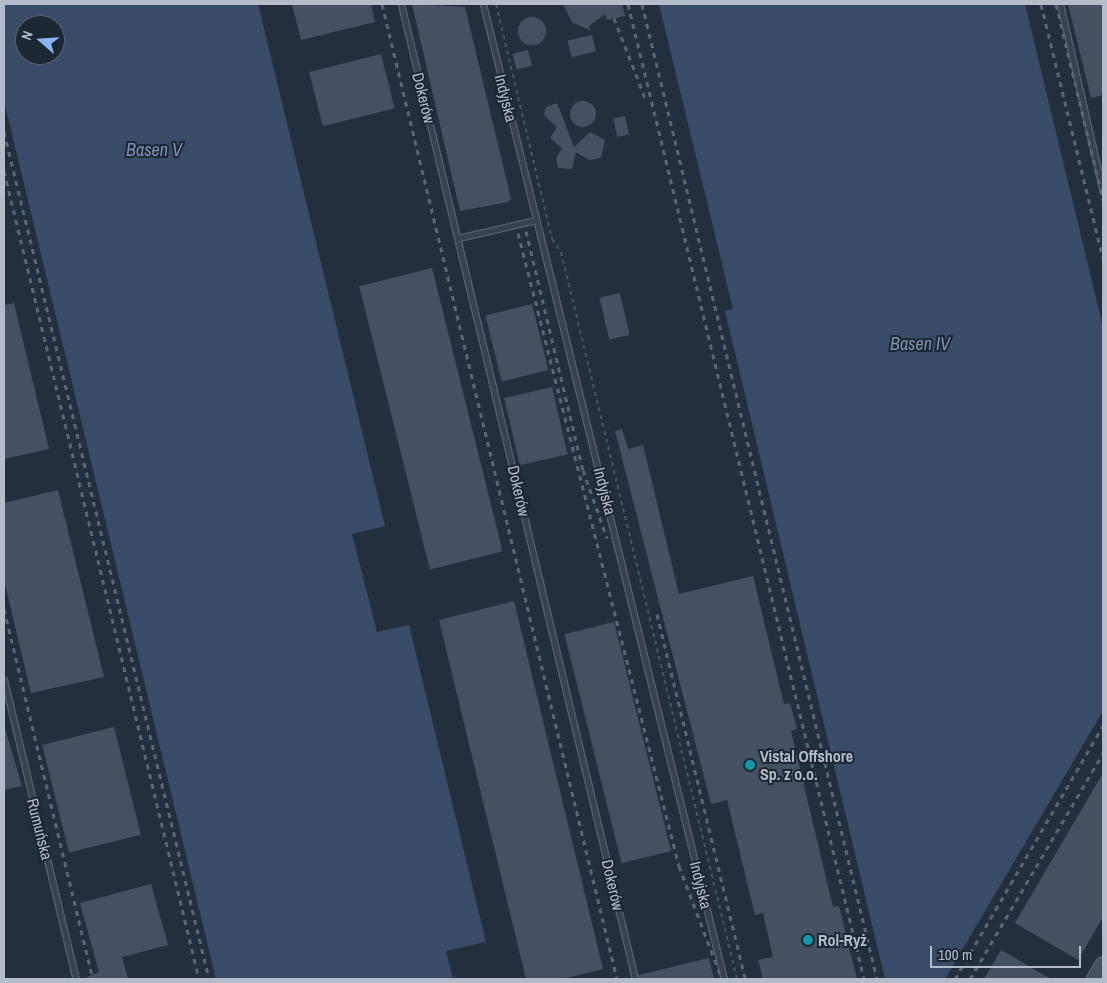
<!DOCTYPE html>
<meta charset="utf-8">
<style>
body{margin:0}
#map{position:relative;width:1107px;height:983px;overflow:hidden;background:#242f3e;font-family:"Archivo Narrow",sans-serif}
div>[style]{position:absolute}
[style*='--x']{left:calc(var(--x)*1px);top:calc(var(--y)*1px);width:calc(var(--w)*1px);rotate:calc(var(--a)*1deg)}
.water>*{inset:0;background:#394c67}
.building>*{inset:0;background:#455162;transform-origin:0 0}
.round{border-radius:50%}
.path>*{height:2px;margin-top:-1px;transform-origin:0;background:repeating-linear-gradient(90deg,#44595c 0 4px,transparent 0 8px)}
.roads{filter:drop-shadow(1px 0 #565f6c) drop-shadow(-1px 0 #565f6c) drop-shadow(0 1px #565f6c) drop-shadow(0 -1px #565f6c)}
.lane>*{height:5px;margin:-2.5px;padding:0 2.5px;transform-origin:2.5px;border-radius:2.5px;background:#38414e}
.secondary>*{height:14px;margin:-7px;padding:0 7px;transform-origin:7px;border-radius:7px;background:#465061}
.rail>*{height:3px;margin-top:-1.5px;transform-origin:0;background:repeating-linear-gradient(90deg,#5a6575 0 5px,transparent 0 10px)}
.dots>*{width:14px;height:14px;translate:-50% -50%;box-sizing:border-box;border:2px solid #1d2633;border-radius:50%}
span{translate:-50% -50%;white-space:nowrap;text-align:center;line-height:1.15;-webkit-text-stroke:4px #1d2633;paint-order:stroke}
.street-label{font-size:16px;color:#b4bcc9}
.poi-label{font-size:16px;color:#b4bcc9;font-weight:700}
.left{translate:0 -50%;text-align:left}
.water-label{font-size:18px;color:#7c92b1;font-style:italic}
.frame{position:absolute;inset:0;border:5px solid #b4bcc9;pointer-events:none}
.north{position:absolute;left:15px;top:15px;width:50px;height:50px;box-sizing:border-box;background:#1d2633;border:1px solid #59626f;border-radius:50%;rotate:289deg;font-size:14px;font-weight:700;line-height:20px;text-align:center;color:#b4bcc9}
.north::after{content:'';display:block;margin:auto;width:18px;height:22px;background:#8ab4f8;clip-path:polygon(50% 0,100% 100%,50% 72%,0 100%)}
.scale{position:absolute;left:930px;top:946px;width:151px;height:22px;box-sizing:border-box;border:2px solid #b4bcc9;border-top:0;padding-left:6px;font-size:15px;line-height:18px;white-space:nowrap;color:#b4bcc9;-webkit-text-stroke:4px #1d2633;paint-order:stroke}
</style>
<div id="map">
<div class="water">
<div style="clip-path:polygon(evenodd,4px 4px,258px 4px,385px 526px,352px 534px,377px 632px,409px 625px,486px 942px,446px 951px,453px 979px,216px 979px,4px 101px,4px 4px,25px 25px,55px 25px,55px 55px,25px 55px,25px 25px)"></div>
<div style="clip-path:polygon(659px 4px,1025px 4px,1103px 327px,1103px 711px,945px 979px,885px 979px,725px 311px,733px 309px)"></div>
</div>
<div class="building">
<div style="clip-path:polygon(292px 4px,371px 4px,375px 22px,301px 40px)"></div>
<div style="clip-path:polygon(412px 4px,465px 7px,511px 199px,508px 202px,460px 211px)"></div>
<div style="clip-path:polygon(563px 4px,622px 4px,625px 16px,607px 20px,605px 14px,589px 26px,591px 31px,572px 22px)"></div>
<div style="clip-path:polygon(1068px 4px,1103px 4px,1103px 95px,1091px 98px)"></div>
<div class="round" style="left:518px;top:17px;width:28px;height:28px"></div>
<div style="left:592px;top:35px;width:17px;height:25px;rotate:77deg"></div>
<div style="left:528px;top:50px;width:16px;height:16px;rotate:76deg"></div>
<div style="left:381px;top:54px;width:56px;height:74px;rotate:76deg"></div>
<div class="round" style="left:570px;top:101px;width:26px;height:26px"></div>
<div style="clip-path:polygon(557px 103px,574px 147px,590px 132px,605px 140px,601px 158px,589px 160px,576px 152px,572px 169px,558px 168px,556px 159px,562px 148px,550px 138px,557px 127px,544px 115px,546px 107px)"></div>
<div style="left:625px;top:116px;width:19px;height:12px;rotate:78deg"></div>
<div style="left:432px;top:268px;width:292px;height:75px;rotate:76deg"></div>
<div style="left:620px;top:293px;width:43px;height:21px;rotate:77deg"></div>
<div style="clip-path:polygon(14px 303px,49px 449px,4px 459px,4px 305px)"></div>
<div style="left:532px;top:304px;width:68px;height:48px;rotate:76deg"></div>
<div style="left:552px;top:387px;width:69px;height:49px;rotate:77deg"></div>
<div style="clip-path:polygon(622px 429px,628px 449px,643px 445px,679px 594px,753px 576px,784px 704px,790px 703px,797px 729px,791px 731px,833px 907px,839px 906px,857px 979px,763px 979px,758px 960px,773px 957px,763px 913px,755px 915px,727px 800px,711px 804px,615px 431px)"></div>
<div style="clip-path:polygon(58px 490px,104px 677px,31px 693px,4px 580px,4px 503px)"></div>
<div style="clip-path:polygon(514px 601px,603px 969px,562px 979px,526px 979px,439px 620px)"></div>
<div style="left:614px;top:622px;width:236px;height:51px;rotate:76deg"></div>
<div style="clip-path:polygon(4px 725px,22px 786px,4px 790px)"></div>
<div style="left:114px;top:727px;width:111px;height:74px;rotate:76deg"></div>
<div style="clip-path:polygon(1103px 773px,1103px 917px,1078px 960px,1015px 923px)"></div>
<div style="clip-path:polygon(151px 884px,168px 945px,122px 957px,128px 979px,83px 979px,99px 972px,80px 903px)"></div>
<div style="clip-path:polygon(1001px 950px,1051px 979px,984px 979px)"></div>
<div style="clip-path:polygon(709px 958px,714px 979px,639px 979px,639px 975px)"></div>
</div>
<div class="path">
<div style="--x:496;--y:4;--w:242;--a:76.6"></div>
<div style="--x:552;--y:239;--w:16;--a:55"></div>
<div style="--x:561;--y:252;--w:748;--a:76.39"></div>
</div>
<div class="roads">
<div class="lane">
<div style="--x:401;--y:4;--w:1003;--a:76.5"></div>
<div style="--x:483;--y:4;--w:1004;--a:76.12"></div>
<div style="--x:1060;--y:4;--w:192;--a:77.1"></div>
<div style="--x:458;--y:238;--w:80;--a:-13"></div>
<div style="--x:4;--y:680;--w:308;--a:76.5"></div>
</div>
<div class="secondary">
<div style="--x:1094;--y:979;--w:17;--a:-59"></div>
</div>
</div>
<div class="rail">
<div style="--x:382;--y:4;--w:1003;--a:76.45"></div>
<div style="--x:628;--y:4;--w:1003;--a:76.39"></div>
<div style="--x:642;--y:4;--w:1003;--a:76.45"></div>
<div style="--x:1041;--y:4;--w:262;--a:76.3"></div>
<div style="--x:1056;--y:4;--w:202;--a:76.5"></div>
<div style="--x:614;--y:18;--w:86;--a:68.8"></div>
<div style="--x:4;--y:132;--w:871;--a:76.39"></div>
<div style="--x:4;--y:171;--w:831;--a:76.43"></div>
<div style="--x:526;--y:231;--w:246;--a:76.6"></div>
<div style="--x:583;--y:470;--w:72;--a:70.6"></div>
<div style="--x:518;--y:233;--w:653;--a:75.73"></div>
<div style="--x:679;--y:866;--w:121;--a:69.2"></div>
<div style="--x:4;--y:609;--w:381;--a:76.5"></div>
<div style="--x:657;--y:614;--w:375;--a:76.4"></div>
<div style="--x:955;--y:979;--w:293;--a:-59.7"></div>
<div style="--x:970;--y:979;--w:262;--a:-59.5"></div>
</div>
<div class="dots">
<div style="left:750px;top:765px;background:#0f9aa8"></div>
<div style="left:808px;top:940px;background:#0f9aa8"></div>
</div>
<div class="street-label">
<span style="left:424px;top:98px;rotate:76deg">Dokerów</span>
<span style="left:506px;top:98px;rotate:76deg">Indyjska</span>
<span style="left:519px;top:491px;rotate:77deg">Dokerów</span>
<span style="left:605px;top:491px;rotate:76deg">Indyjska</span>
<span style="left:40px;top:829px;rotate:76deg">Rumuńska</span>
<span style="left:613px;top:885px;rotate:77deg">Dokerów</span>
<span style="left:701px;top:885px;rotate:76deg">Indyjska</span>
</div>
<div class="poi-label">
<span class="left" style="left:760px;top:765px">Vistal Offshore<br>Sp. z o.o.</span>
<span class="left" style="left:818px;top:940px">Rol-Ryż</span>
</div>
<div class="water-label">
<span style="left:154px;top:150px">Basen V</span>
<span style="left:920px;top:344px">Basen IV</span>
</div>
<div class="frame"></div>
<div class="north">N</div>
<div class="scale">100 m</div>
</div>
